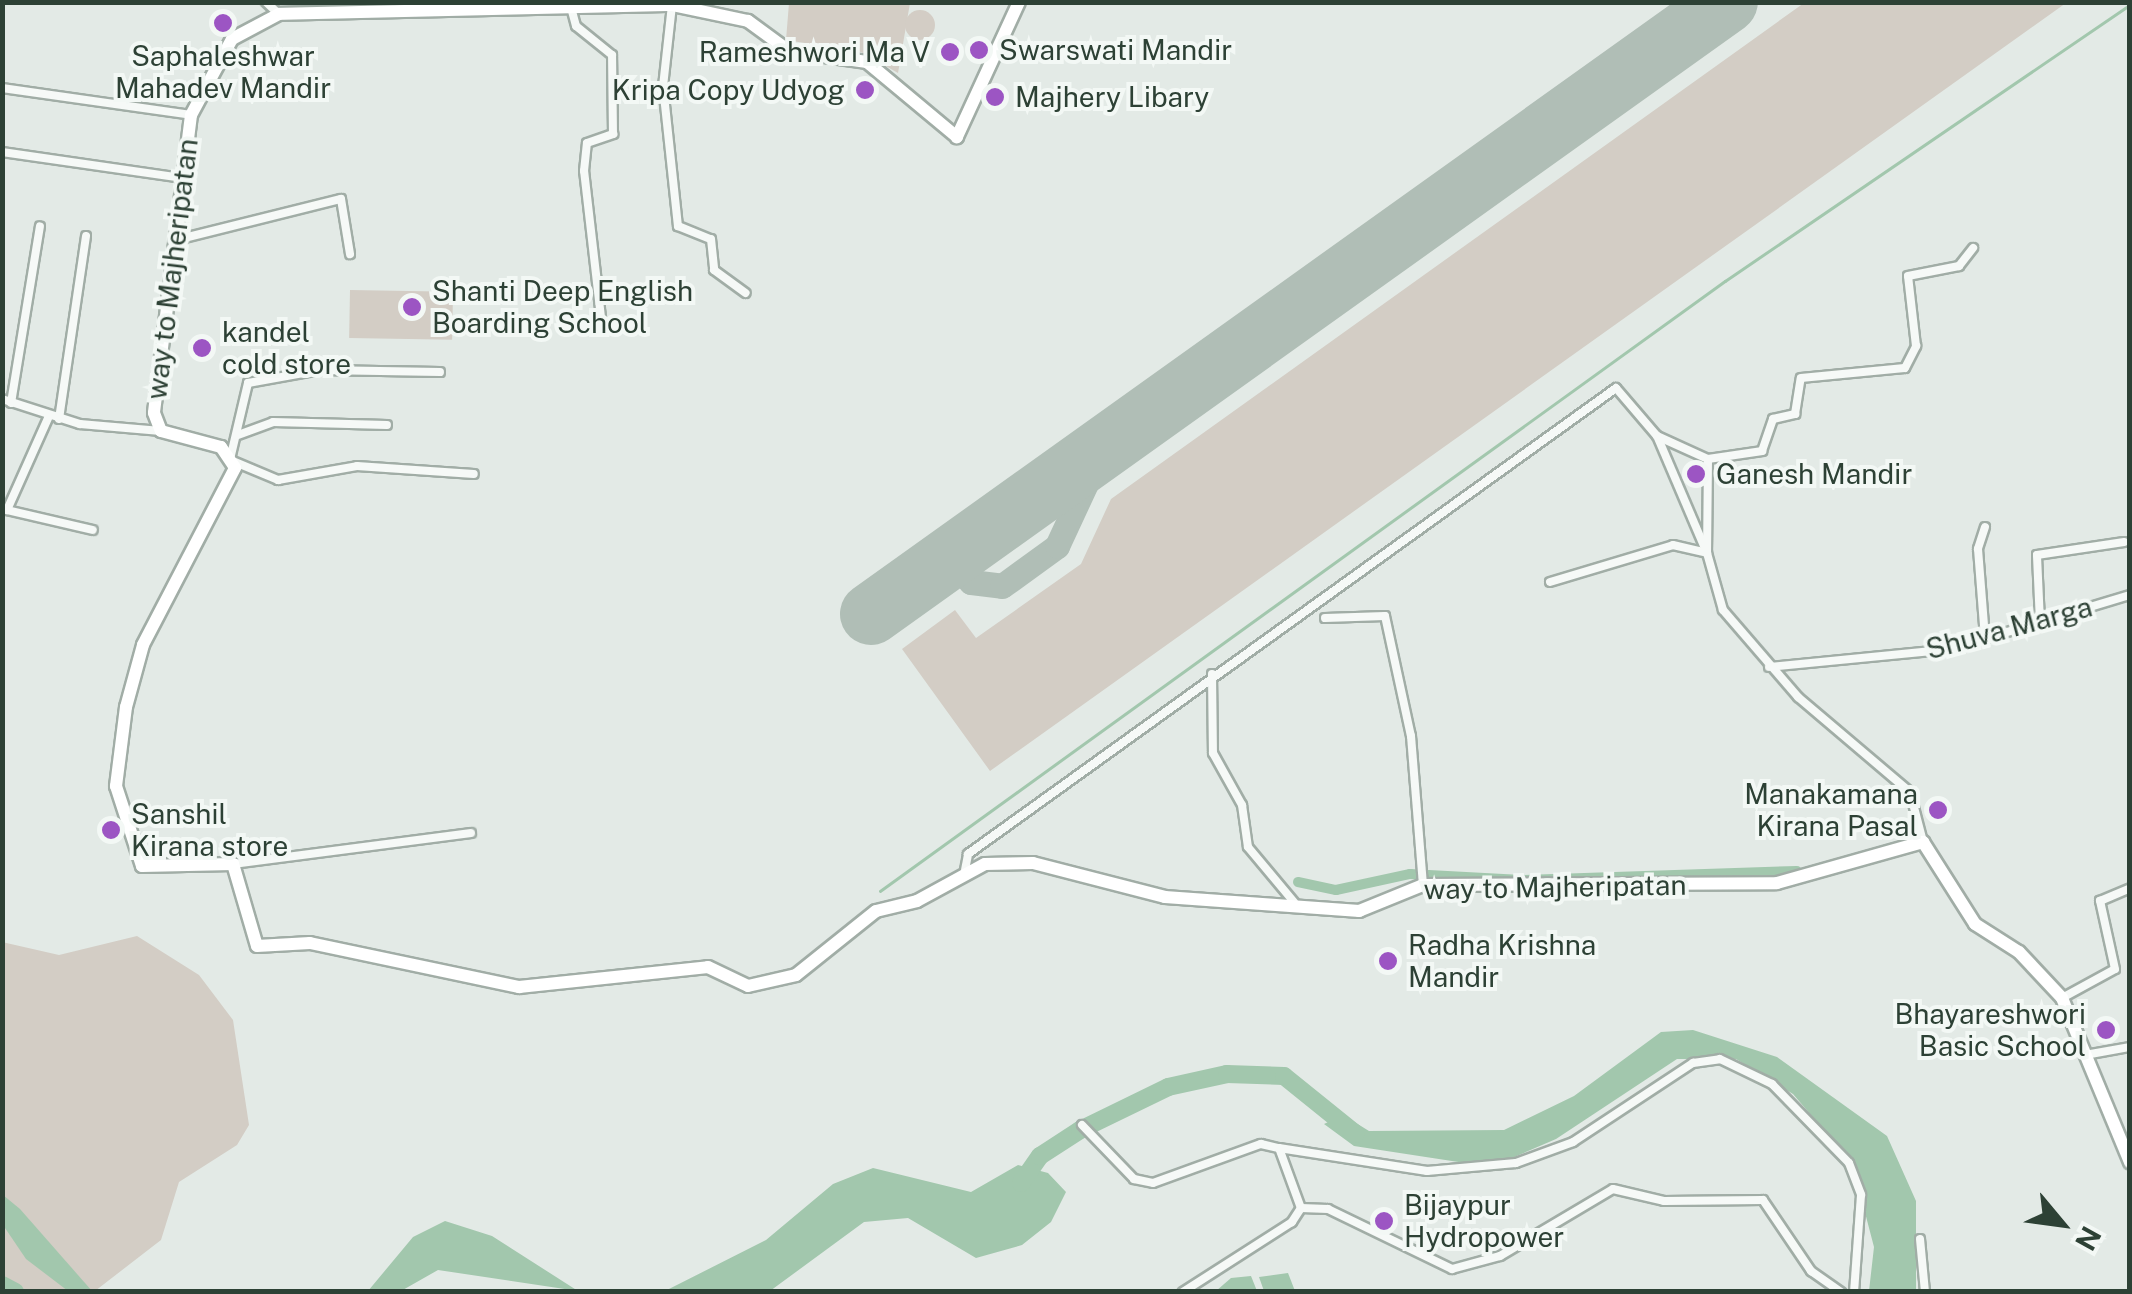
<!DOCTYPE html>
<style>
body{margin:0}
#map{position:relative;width:2132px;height:1294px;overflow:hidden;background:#e3eae6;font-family:"Public Sans",sans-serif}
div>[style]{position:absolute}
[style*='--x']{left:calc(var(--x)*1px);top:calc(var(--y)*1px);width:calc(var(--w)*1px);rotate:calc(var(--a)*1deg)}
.green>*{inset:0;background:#d3cdc5;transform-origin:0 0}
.round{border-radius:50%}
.water>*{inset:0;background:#a2c7ad}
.stream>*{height:2.5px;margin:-1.25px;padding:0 1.25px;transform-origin:1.25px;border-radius:1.25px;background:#a2c7ad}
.canal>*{height:10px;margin:-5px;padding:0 5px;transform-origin:5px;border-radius:5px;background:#a2c7ad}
.river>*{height:18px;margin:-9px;padding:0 9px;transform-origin:9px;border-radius:9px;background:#a2c7ad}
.taxiway>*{height:25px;margin:-12.5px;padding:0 12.5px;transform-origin:12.5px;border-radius:12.5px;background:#b0beb6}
.runway>*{height:62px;margin:-31px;padding:0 31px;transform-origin:31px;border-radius:31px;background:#b0beb6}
.roads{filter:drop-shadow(2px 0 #a1ada6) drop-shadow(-2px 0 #a1ada6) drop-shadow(0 2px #a1ada6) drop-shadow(0 -2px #a1ada6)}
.minor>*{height:8px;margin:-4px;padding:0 4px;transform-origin:4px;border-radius:4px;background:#f6f9f7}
.primary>*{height:12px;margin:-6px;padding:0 6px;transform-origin:6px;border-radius:6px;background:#fff}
.dots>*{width:28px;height:28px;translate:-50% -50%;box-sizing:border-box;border:5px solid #f3f8f5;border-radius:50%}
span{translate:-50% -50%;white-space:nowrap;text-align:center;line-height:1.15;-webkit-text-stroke:8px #f3f8f5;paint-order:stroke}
.poi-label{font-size:28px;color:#2d4135}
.left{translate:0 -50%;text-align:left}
.right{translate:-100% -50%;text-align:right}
.street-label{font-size:28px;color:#2d4135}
.frame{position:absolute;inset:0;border:5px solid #2d4135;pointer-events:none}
.north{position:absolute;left:2012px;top:1174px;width:100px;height:100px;-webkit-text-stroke:8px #f3f8f5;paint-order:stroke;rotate:119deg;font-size:28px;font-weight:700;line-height:40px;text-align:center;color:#2d4135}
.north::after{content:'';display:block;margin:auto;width:35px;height:45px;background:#2d4135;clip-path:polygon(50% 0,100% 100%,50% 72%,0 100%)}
</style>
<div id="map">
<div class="green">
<div style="clip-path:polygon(789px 3px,910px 3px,898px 73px,861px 52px,786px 40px)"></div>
<div style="clip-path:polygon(1804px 3px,2066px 3px,990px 771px,902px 649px,955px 610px,976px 638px,1081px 564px,1111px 499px)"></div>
<div class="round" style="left:905px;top:10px;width:30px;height:30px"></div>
<div style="left:350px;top:290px;width:103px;height:48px;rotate:1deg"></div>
<div style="clip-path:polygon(137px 936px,199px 975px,233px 1020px,249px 1125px,237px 1145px,179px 1182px,161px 1240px,95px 1291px,3px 1291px,2px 942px,59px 955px)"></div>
</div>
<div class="water">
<div style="clip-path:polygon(1693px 1030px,1777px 1057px,1887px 1136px,1916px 1201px,1916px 1291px,1869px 1291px,1874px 1247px,1852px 1163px,1793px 1094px,1736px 1059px,1677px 1059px,1556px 1139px,1491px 1167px,1354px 1146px,1324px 1124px,1343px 1115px,1369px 1131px,1504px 1130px,1574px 1096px,1661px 1032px)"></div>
<div style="clip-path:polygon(1018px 1165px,1048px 1173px,1066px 1192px,1051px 1222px,1022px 1245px,976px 1258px,908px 1218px,864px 1222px,770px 1291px,665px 1291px,766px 1240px,833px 1184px,873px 1168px,971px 1192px)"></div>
<div style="clip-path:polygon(3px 1195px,20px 1209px,92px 1291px,68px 1291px,26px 1259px,3px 1225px)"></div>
<div style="clip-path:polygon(445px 1221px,492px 1236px,578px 1291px,438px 1270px,401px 1291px,368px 1291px,413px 1237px)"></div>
<div style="clip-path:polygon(1288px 1273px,1295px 1291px,1264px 1291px,1259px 1277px)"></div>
<div style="clip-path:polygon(1251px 1276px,1257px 1291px,1216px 1291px,1231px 1278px)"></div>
</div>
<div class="stream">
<div style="--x:880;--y:891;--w:1042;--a:-35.83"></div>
<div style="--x:1725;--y:281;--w:490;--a:-34.3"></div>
</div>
<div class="canal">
<div style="--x:1298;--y:882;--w:39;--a:12"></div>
<div style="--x:1336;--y:890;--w:76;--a:-12.2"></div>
<div style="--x:1410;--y:874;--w:112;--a:3.1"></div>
<div style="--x:1522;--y:880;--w:275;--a:-1.9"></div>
</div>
<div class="river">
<div style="--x:1021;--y:1183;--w:33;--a:-55"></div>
<div style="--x:1040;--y:1156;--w:48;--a:-33"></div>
<div style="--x:1080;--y:1130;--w:98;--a:-26"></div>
<div style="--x:1168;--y:1087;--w:60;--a:-12.4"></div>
<div style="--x:1227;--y:1074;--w:57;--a:2"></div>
<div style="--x:1284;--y:1076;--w:92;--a:38.9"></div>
<div style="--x:2;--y:1285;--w:15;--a:28"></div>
</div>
<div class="taxiway">
<div style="--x:1024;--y:505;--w:66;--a:160.5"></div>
<div style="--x:962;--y:527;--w:36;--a:103"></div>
<div style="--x:954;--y:562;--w:26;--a:50"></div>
<div style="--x:971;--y:582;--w:31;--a:7"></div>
<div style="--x:1002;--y:586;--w:68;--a:-36"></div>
<div style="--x:1057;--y:546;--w:90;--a:-65.1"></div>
<div style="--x:1095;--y:464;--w:40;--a:-47"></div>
</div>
<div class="runway">
<div style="--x:871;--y:614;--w:1052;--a:-35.56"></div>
</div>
<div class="roads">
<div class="minor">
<div style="--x:266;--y:2;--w:18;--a:43"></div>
<div style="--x:672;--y:5;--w:81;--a:96.3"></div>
<div style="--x:663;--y:86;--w:141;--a:83.9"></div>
<div style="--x:678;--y:226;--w:35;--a:22"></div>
<div style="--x:711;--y:239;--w:31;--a:84"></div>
<div style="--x:714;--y:270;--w:39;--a:36"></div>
<div style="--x:2;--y:88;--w:191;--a:8.1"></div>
<div style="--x:2;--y:152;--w:183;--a:8.2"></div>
<div style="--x:176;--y:240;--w:170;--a:-14"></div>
<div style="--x:341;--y:199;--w:56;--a:80.7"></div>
<div style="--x:568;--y:326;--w:34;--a:0"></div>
<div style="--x:602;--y:326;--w:156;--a:-96.6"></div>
<div style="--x:584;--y:171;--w:28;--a:-84"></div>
<div style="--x:587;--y:143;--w:28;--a:-19"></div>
<div style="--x:613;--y:134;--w:79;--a:-90.7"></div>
<div style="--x:612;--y:55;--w:46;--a:-141.1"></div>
<div style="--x:576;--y:26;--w:16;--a:-105"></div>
<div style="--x:2;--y:399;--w:82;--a:17.8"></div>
<div style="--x:80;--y:424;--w:81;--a:4.9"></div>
<div style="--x:11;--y:403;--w:179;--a:-80.7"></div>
<div style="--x:49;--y:416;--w:103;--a:114.1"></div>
<div style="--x:7;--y:510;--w:88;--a:13.1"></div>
<div style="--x:59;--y:419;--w:185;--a:-81.6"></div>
<div style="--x:238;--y:435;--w:37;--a:-20"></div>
<div style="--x:273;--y:422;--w:114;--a:1.5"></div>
<div style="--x:231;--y:455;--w:74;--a:-76.7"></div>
<div style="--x:248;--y:383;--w:73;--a:-10.2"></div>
<div style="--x:320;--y:370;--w:120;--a:1"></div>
<div style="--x:1708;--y:459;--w:55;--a:-8.4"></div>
<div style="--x:1762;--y:451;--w:34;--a:-71"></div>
<div style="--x:1773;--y:419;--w:23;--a:-13"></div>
<div style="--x:1795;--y:414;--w:36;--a:-81"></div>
<div style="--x:1801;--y:378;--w:104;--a:-5.5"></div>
<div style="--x:1905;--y:368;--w:25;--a:-63"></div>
<div style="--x:1916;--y:346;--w:70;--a:-96.5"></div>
<div style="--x:1908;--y:276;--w:52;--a:-11.1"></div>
<div style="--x:1959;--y:266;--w:23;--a:-52"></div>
<div style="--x:235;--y:462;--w:47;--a:22.7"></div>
<div style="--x:278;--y:480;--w:80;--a:-10"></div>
<div style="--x:357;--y:466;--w:117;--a:3.9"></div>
<div style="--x:1985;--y:527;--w:23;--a:108"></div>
<div style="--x:1978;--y:549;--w:89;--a:85.5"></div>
<div style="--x:1550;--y:582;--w:128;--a:-16.7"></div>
<div style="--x:1673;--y:545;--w:35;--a:13"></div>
<div style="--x:1707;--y:553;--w:127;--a:-113.1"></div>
<div style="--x:1325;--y:618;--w:60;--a:-1.9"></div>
<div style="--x:1385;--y:616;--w:123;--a:77.8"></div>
<div style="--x:1411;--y:736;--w:149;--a:85.4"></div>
<div style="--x:2040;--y:622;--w:67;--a:-92.6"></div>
<div style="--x:2037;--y:555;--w:88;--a:-8.5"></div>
<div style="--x:1769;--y:667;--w:183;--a:-5.6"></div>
<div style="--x:1951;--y:649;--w:187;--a:-16.8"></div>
<div style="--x:1212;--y:674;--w:79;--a:89.3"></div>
<div style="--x:1213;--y:753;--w:60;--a:60.9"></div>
<div style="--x:1242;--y:805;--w:42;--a:81.9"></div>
<div style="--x:1248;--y:847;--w:72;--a:50.1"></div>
<div style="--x:233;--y:864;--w:240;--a:-7.4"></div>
<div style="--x:965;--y:870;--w:16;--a:-79"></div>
<div style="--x:968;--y:854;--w:798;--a:-35.72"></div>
<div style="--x:1616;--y:388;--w:63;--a:49.5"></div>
<div style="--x:1657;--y:436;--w:56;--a:24.3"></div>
<div style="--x:1708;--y:459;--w:94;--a:90.6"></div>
<div style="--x:1707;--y:553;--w:59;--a:74.3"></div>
<div style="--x:1723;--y:610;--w:115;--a:49.2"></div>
<div style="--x:1798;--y:697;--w:147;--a:40.3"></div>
<div style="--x:1910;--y:792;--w:52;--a:75.4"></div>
<div style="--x:2062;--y:998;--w:60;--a:-28.7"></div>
<div style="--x:2115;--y:969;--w:70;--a:-102.4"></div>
<div style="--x:2100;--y:901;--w:33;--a:-23"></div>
<div style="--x:2085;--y:1055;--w:46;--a:-10.1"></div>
<div style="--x:1082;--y:1125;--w:75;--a:46.1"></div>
<div style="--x:1134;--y:1179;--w:19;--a:12"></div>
<div style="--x:1153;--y:1183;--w:115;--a:-19.9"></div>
<div style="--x:1261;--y:1144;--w:18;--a:13"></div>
<div style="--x:1279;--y:1148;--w:64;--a:69.9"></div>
<div style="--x:1301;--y:1208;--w:17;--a:123"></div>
<div style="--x:1292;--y:1222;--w:130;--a:147.3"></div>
<div style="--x:1279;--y:1148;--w:150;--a:8.8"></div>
<div style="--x:1427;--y:1171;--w:89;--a:-5.1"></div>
<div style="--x:1516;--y:1163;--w:61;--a:-20.2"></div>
<div style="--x:1573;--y:1142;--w:144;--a:-33.4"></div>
<div style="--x:1693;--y:1063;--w:27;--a:-8"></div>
<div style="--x:1720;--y:1059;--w:58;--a:25.7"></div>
<div style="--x:1772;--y:1084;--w:110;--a:45.7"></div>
<div style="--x:1849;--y:1163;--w:34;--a:69"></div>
<div style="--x:1861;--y:1195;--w:97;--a:94.1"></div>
<div style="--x:1301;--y:1208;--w:27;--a:2"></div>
<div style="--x:1328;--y:1209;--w:138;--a:25.8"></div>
<div style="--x:1452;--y:1269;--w:50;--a:-15.2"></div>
<div style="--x:1500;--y:1256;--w:131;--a:-30.7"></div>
<div style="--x:1613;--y:1189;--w:52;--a:13.2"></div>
<div style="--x:1664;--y:1201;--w:99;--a:-0.6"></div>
<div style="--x:1763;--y:1200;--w:86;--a:55.9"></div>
<div style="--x:1811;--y:1271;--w:37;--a:35"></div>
<div style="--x:1920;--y:1239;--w:53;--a:84.6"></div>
</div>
<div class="primary">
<div style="--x:1019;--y:2;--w:149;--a:114.7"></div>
<div style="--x:957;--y:137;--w:117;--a:-140.2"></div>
<div style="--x:867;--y:62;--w:79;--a:-172"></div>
<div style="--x:789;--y:51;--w:51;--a:-143.8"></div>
<div style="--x:748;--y:21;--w:78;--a:-168.1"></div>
<div style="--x:672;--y:5;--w:393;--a:178.7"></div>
<div style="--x:279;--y:14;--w:53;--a:152"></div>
<div style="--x:232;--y:39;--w:86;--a:118.3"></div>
<div style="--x:191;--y:115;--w:300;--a:97.1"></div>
<div style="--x:154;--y:413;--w:19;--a:69"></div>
<div style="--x:161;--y:431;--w:62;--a:14.9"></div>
<div style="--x:221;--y:447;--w:25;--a:56"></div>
<div style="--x:235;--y:468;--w:199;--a:117.5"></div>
<div style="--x:143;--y:645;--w:64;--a:105.3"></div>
<div style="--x:126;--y:707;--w:80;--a:97.2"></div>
<div style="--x:116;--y:786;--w:84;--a:72"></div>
<div style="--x:142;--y:866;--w:91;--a:-1.3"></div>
<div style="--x:233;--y:864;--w:85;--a:73.7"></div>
<div style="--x:257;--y:946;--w:53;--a:-3.2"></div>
<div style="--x:310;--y:943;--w:214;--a:11.9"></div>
<div style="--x:519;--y:987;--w:190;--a:-6"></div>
<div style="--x:708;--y:967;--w:44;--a:25.4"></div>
<div style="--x:748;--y:986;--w:49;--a:-12.9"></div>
<div style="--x:796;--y:975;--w:102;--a:-38.7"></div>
<div style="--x:876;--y:911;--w:42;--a:-13.7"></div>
<div style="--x:917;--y:901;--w:77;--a:-28.6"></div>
<div style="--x:985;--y:864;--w:48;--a:-1.2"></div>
<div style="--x:1033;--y:863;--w:136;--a:14.4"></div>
<div style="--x:1165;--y:897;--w:195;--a:4.1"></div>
<div style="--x:1359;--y:911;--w:69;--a:-22.1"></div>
<div style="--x:1423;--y:885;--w:354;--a:-0.3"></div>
<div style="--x:1777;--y:883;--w:152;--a:-15.7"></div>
<div style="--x:1923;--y:842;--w:97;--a:57.6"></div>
<div style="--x:1975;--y:924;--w:52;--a:32.5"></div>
<div style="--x:2019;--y:952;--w:63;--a:46.9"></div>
<div style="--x:2062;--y:998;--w:178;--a:67.5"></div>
</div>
</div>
<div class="dots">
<div style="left:223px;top:23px;background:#9c55c3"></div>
<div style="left:979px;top:50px;background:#9c55c3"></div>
<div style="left:950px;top:52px;background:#9c55c3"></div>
<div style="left:865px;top:90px;background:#9c55c3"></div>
<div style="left:995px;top:97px;background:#9c55c3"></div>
<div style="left:412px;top:307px;background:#9c55c3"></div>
<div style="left:202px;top:348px;background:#9c55c3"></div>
<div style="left:1696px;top:474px;background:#9c55c3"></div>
<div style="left:1938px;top:810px;background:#9c55c3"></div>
<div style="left:111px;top:830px;background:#9c55c3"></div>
<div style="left:1388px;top:961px;background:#9c55c3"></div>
<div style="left:2106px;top:1030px;background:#9c55c3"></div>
<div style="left:1384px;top:1221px;background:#9c55c3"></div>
</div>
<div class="poi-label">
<span class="left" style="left:999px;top:50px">Swarswati Mandir</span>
<span class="right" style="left:930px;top:52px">Rameshwori Ma V</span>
<span style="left:223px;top:72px">Saphaleshwar<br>Mahadev Mandir</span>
<span class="right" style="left:845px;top:90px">Kripa Copy Udyog</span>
<span class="left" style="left:1015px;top:97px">Majhery Libary</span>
<span class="left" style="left:432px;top:307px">Shanti Deep English<br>Boarding School</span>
<span class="left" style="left:222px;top:348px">kandel<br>cold store</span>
<span class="left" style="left:1716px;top:474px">Ganesh Mandir</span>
<span class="right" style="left:1918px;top:810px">Manakamana<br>Kirana Pasal</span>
<span class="left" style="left:131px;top:830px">Sanshil<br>Kirana store</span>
<span class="left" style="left:1408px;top:961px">Radha Krishna<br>Mandir</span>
<span class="right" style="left:2086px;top:1030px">Bhayareshwori<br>Basic School</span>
<span class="left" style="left:1404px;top:1221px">Bijaypur<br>Hydropower</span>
</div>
<div class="street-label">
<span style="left:172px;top:269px;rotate:-83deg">way to Majheripatan</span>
<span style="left:2009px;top:628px;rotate:-15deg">Shuva Marga</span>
<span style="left:1555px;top:887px;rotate:-1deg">way to Majheripatan</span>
</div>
<div class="frame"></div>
<div class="north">N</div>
</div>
